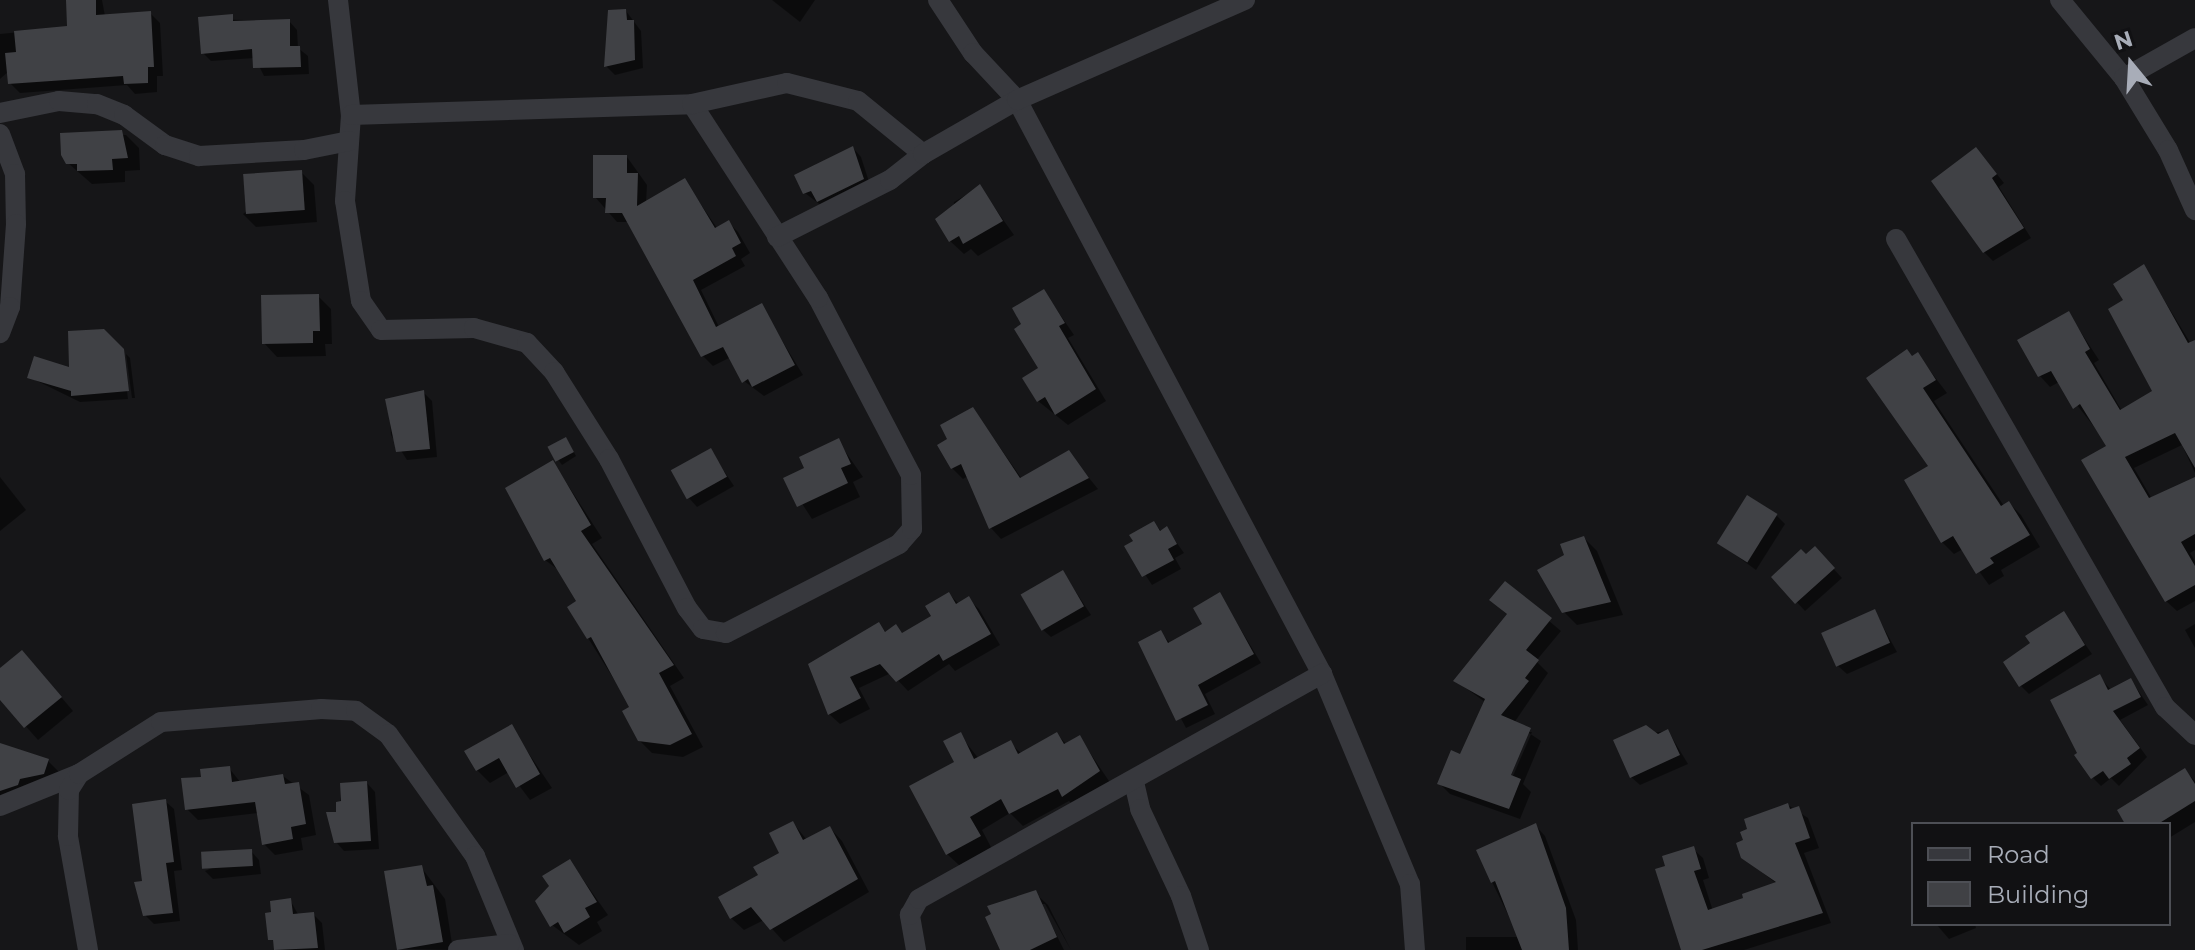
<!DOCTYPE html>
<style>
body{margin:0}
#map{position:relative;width:2195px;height:950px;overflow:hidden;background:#161618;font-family:Montserrat,sans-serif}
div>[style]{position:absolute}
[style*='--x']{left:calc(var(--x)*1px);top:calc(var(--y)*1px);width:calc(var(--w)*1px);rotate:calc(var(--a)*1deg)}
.shadow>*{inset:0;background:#0007}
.building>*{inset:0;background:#404145;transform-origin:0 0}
.minor>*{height:20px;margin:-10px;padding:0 10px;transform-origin:10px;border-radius:10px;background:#37383d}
span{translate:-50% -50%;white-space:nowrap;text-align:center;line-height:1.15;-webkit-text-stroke:6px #111113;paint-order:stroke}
.legend{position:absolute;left:1911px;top:822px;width:260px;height:104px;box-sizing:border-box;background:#111113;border:2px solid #4d4f55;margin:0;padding:10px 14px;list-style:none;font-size:24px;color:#a8adb8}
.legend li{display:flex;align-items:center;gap:16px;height:40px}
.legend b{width:40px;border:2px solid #4d4f55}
.north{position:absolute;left:2091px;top:24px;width:80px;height:80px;-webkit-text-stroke:6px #111113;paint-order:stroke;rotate:342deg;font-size:22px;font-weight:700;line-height:32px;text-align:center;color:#a8adb8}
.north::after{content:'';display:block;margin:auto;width:28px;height:36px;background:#a8adb8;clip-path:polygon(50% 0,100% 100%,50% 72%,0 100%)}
</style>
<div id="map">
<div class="shadow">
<div style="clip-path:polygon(68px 0,102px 0,105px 16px,150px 13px,160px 23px,163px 76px,157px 76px,157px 92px,135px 94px,127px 85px,20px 93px,10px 83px,9px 71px,0 79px,0 34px,69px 27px)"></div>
<div style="clip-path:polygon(772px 0,815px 0,800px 22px)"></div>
<div style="clip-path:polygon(626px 11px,641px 31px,643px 68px,615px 75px,606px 66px)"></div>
<div style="clip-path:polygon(200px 19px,289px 21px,297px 30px,298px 48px,308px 56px,309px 74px,264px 76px,255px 58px,211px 61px,203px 53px)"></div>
<div style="clip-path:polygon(62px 135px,126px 135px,139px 148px,140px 170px,125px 171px,125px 182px,92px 184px,68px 163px)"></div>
<div style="clip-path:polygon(853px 148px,861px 157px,871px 188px,827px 210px,805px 193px)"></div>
<div style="clip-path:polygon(627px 157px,647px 185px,646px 203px,684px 180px,717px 228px,728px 222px,738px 232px,750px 253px,741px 259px,745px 266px,701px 290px,719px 327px,761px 306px,803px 375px,764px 396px,744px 381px,731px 357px,713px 366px,703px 356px,629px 222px,617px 222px,595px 197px)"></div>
<div style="clip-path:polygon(1984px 158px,2004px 183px,1999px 187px,2031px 238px,1993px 261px,1984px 252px)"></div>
<div style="clip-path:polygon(301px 172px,314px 185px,317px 222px,256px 227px,243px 214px)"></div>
<div style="clip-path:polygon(980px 187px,1014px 235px,978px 256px,971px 249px,964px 254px,950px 241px,954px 202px)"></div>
<div style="clip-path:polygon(2144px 267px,2191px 344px,2195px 342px,2195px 473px,2182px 445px,2134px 468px,2152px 499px,2195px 480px,2195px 550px,2190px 553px,2195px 561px,2195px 601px,2177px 611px,2166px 601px,2109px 446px,2059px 382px,2050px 387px,2040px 376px,2069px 314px,2099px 360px,2094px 363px,2122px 411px,2154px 392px,2126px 301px)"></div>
<div style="clip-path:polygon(1044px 291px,1074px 335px,1068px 338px,1106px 401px,1068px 425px,1038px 401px,1041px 369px,1024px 325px)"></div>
<div style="clip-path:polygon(318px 296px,331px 309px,332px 344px,325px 344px,326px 356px,277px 357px,264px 343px)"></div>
<div style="clip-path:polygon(122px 350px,128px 399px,80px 402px,29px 377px,71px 370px)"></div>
<div style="clip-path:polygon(126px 354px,130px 358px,135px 398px,132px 398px)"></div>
<div style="clip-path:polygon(1918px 355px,1947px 393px,1934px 401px,2004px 506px,2009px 503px,2021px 515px,2040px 547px,2001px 570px,2004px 576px,1989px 585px,1963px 549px,1954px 554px,1942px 542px,1913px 358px)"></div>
<div style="clip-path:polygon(423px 392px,432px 401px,437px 457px,407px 460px,391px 435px,388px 400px)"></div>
<div style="clip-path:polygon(973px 409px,1022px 479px,1068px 452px,1098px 489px,1001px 539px,991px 528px,968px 476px,963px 479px,952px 468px)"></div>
<div style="clip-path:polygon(838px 441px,863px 477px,853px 482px,860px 497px,812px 519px,786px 479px,806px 469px)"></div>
<div style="clip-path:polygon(569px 443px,576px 456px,562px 465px,550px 448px)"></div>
<div style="clip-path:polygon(710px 450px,734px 486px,697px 507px,689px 498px)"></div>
<div style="clip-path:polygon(553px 462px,602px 538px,592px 544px,684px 678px,670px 686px,703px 747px,683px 757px,652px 753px,639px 740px,632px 708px,588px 638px,579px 602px,560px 571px,545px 560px)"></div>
<div style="clip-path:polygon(0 477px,26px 510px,0 531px)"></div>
<div style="clip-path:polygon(1777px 516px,1785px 524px,1756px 570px,1719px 543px)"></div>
<div style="clip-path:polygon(1154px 523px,1162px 532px,1167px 529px,1184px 553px,1175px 558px,1181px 569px,1152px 585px,1127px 547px)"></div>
<div style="clip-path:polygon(1584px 538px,1597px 551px,1623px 615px,1577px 625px,1564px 612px,1566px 556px)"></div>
<div style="clip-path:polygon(1815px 549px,1842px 578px,1805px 611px,1774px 577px)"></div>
<div style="clip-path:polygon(1063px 572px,1091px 615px,1051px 637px,1042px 629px)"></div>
<div style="clip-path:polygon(evenodd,1505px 584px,1561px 631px,1536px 661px,1548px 673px,1514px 723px,1541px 741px,1523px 784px,1531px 792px,1520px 819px,1450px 794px,1439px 783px,1462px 757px,1485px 702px,1456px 681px,1508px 615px,1502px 610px,1505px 584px,1528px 732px,1532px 732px,1509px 785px,1506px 784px,1528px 732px)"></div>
<div style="clip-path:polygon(949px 594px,959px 604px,968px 599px,979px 609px,1000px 645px,955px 671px,949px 664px,908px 691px,891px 673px,859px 688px,870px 709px,840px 724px,829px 714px,878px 625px,887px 633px,896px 627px,903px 634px,933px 617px)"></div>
<div style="clip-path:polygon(1220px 595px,1261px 663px,1205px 694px,1215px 714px,1186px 728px,1141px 643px,1161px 633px,1171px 644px,1205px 625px)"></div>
<div style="clip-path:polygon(1875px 612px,1897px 652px,1847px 674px,1838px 666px)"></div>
<div style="clip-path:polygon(2064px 614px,2092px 654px,2029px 694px,2020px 685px,2032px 644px)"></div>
<div style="clip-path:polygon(2195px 624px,2195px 648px,2185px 630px)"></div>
<div style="clip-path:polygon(35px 666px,73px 711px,38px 740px,0 697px,0 671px)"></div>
<div style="clip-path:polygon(2099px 676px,2111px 690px,2131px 680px,2148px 705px,2120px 720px,2147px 757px,2119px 786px,2111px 778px,2101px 786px,2093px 778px)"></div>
<div style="clip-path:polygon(511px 727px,552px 788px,530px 800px,509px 772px,490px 783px,477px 770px)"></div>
<div style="clip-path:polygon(1668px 731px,1688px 764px,1640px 785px,1631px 777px,1651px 733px)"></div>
<div style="clip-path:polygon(1057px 734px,1067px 745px,1080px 738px,1111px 784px,1076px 808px,1069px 801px,1023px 826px,1010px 813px,982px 830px,992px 849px,960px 866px,947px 854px,960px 735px,979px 759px,1010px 743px,1022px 754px)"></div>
<div style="clip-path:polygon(0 745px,48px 761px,61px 774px,0 807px)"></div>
<div style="clip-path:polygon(229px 768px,241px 783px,283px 776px,309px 795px,316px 835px,301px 838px,303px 850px,275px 855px,264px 844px,259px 813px,198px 820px,187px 809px)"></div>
<div style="clip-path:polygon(2185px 771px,2195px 781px,2195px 822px,2169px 838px,2169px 824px,2128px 824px)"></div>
<div style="clip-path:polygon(367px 783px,375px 792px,379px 849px,344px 851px,336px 842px,342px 785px)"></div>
<div style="clip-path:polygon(165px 801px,174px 809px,182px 870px,174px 871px,180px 921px,154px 924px,145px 915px,145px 883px)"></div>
<div style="clip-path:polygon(1788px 805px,1808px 818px,1819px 848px,1804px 853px,1831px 923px,1744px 950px,1684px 950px,1667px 867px,1693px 849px,1703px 858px,1709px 878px,1703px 880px,1713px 911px,1777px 884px,1743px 857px)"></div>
<div style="clip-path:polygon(793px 823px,807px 840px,830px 828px,842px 841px,869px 892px,784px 942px,764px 920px,744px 930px,731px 918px,782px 854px)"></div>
<div style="clip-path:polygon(1535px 825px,1545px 836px,1576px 920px,1578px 950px,1466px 950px,1466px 937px,1519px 937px,1492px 882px)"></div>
<div style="clip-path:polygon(251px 851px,259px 860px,261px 874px,213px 879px,205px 871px)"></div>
<div style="clip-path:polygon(570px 861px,608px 915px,597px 922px,602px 931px,579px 945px,552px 925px)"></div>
<div style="clip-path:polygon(421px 867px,445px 899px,453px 950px,399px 949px)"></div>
<div style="clip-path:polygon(1035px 893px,1048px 905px,1071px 950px,1045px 904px,1041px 904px,1064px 950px,1002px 950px)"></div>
<div style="clip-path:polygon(290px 900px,299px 916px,313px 914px,322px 923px,325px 950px,275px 950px,267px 914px)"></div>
<div style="clip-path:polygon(1936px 924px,1975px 924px,1976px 928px,1949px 939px)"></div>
</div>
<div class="building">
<div style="clip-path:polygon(66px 0,96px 0,96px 15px,151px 11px,154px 67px,148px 67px,148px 83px,124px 84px,123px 76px,8px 84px,5px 53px,16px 52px,14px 31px,67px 26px)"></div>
<div style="clip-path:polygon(626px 9px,627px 20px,634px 20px,635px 60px,604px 67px,608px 10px)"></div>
<div style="clip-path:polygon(233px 14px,233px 21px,290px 19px,290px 46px,300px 46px,301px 67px,253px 68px,252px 49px,201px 54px,198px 17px)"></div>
<div style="clip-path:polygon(122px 130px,128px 158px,112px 159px,113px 170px,77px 171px,77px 164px,66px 164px,61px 155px,60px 133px)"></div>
<div style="clip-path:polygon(853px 146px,864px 179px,817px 202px,811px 191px,803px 194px,794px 175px)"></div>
<div style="clip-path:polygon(1976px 147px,1997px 174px,1992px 178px,2024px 228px,1983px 253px,1931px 181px)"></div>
<div style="clip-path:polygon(593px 155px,627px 155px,627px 173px,638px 173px,637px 206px,685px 178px,715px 228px,729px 220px,741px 243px,732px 248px,736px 256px,693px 280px,716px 327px,762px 303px,795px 365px,752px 387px,748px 379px,742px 383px,723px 347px,701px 357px,622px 213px,605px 213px,606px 198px,593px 198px)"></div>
<div style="left:302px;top:170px;width:40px;height:59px;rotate:86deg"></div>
<div style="clip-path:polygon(980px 184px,1003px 221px,963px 244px,959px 236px,949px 242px,935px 219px)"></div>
<div style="clip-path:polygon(2144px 264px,2188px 343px,2195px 340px,2195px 468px,2175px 433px,2125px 457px,2149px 498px,2195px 477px,2195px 534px,2181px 542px,2195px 566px,2195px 585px,2165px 602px,2081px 460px,2106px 446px,2080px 404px,2073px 409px,2051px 371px,2038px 377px,2017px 340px,2069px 311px,2090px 349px,2085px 352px,2120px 410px,2152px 391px,2108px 309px,2123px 300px,2113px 284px)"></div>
<div style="clip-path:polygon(1044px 289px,1065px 323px,1059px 326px,1096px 389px,1055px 415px,1045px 397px,1037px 402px,1022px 378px,1038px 368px,1014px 329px,1021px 324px,1012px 308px)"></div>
<div style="clip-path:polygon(319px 294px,320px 331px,313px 331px,313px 343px,262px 344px,261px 295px)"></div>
<div style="clip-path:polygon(104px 329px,124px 349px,129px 391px,71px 396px,71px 391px,27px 378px,34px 356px,69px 367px,68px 331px)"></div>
<div style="clip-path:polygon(1907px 349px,1912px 356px,1918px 352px,1936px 380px,1923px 388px,2001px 506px,2009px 501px,2030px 535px,1990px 558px,1994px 563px,1976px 574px,1953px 536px,1941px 543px,1904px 480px,1928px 466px,1866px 378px)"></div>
<div style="clip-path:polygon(424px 390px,430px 449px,396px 452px,385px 399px)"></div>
<div style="clip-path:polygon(973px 407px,1020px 478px,1069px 450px,1089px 478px,989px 529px,961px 464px,951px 469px,937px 445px,947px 439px,940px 425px)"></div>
<div style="left:566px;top:437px;width:17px;height:21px;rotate:62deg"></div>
<div style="clip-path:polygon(839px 438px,851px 464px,841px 468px,848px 483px,797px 507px,783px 478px,804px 468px,799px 457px)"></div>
<div style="left:711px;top:448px;width:33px;height:46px;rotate:61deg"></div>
<div style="clip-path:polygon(553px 460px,591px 525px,581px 531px,674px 665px,659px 673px,692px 734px,670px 745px,638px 741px,622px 711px,629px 707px,591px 637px,587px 639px,567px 607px,576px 601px,550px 558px,544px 561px,505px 488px)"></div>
<div style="left:1747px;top:495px;width:36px;height:57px;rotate:32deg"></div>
<div style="clip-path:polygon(1154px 521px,1160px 531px,1167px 526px,1177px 544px,1168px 549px,1174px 560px,1142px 577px,1124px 546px,1133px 541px,1129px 535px)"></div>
<div style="clip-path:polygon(1584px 536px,1611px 602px,1562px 613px,1537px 570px,1564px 555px,1560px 544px)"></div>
<div style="clip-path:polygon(1815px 546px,1835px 568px,1795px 604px,1771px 577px,1801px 549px,1806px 554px)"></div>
<div style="left:1063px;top:570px;width:42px;height:49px;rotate:60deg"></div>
<div style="clip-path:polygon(1505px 581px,1552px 618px,1526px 650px,1539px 660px,1525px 678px,1529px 681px,1501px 715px,1531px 728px,1511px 775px,1521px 779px,1509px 809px,1437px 784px,1451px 750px,1460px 754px,1485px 699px,1453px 681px,1507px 614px,1489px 600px)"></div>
<div style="clip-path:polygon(949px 592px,956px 604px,969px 596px,991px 634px,943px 661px,939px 654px,896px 682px,880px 664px,850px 677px,861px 698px,828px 715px,808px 664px,879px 622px,885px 632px,896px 624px,902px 633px,931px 616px,925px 606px)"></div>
<div style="clip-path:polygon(1220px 592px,1254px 654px,1198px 685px,1208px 705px,1176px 721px,1138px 642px,1161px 630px,1168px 643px,1202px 624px,1193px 608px)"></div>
<div style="left:1875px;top:609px;width:37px;height:59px;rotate:66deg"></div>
<div style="clip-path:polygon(2064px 611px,2085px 645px,2019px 687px,2003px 662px,2030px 643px,2025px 636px)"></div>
<div style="clip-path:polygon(22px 650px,62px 697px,24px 728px,0 700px,0 668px)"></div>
<div style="clip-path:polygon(2100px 674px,2108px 690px,2131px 678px,2141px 697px,2113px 711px,2140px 748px,2127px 758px,2131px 764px,2109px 779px,2103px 771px,2091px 779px,2074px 755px,2077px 753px,2050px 700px)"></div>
<div style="clip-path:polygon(512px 724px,540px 774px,516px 788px,499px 758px,476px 771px,464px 751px)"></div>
<div style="clip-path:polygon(1646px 725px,1658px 734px,1668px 729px,1680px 755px,1630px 778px,1613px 740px)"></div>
<div style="clip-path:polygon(961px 732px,974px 759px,1011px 740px,1018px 754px,1057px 732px,1064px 744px,1080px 735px,1100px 771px,1062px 797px,1058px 789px,1009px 814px,1001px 799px,970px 817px,981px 836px,946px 855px,909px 786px,954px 762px,943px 741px)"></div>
<div style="clip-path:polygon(0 743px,49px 759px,44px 774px,20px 779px,18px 785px,0 791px)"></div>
<div style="clip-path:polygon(230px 766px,232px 782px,283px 774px,285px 784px,299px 782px,306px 824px,291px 827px,293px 839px,262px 845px,255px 802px,185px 810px,181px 778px,201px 777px,200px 769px)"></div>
<div style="clip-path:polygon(2185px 768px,2195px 784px,2195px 801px,2158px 824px,2125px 824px,2117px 810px)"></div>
<div style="clip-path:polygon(367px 781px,371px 841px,334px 843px,326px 812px,336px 812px,336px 802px,341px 801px,340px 783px)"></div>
<div style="clip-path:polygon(166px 799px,174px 862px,166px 863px,173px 913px,143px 916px,134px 882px,142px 881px,132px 804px)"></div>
<div style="clip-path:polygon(1788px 803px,1790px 809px,1799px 806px,1810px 838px,1795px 843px,1823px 913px,1702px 950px,1681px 950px,1655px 869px,1665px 866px,1662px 856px,1694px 846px,1701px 869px,1694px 871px,1708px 910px,1743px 898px,1742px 894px,1776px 882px,1741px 858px,1736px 843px,1743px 840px,1740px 832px,1747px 829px,1744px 819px)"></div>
<div style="clip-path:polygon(793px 821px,803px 840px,830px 826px,858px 879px,770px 930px,751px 907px,730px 919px,718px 897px,758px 875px,753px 867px,779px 853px,769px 833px)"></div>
<div style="clip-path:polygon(1536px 823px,1566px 908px,1569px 950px,1522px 950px,1495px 881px,1491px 883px,1476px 850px)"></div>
<div style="left:252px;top:849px;width:17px;height:51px;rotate:87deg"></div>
<div style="clip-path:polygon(570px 859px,597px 902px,585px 908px,590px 917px,564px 933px,558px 922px,550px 927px,535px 901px,549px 886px,542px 876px)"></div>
<div style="clip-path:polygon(422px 865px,427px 886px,433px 885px,443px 942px,397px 950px,384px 871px)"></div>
<div style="clip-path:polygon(1036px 890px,1057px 937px,1030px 950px,1000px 950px,985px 917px,991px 914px,987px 906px)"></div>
<div style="clip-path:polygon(291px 898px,293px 914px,314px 912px,318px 948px,274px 950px,273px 940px,268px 940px,265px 913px,271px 912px,270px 901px)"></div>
</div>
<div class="minor">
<div style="--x:338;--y:0;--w:116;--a:83.6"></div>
<div style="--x:351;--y:115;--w:86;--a:94"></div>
<div style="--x:345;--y:201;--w:101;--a:80.9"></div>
<div style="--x:361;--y:301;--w:35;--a:55"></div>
<div style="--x:381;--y:330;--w:93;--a:-1.2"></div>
<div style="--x:474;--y:328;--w:55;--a:15.8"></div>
<div style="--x:527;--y:343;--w:40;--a:47"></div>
<div style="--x:554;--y:372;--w:103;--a:57.7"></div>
<div style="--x:609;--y:459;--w:168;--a:62.4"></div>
<div style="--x:687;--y:608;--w:26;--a:53"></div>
<div style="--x:703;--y:629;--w:23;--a:10"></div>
<div style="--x:726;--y:633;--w:195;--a:-27.2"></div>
<div style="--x:899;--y:544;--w:20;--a:-49"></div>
<div style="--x:912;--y:529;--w:54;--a:-91.1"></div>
<div style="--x:911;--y:475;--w:200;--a:-117.7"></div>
<div style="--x:818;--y:298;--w:231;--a:-123"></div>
<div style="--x:938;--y:0;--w:64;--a:56.6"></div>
<div style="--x:973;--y:53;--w:64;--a:46.9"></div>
<div style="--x:1017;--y:100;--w:650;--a:62.02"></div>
<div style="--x:1322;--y:674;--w:228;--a:67.3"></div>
<div style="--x:1410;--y:884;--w:66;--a:85.7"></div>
<div style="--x:2060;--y:0;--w:101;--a:50.6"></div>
<div style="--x:2124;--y:78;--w:84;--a:58.6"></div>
<div style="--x:2168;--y:150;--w:66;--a:65.8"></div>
<div style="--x:2124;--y:78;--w:81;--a:-29.4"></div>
<div style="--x:0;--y:113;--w:60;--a:-11.5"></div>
<div style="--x:59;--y:101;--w:38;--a:5"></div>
<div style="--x:97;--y:104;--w:29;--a:22"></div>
<div style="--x:124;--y:115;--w:51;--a:36.2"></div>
<div style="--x:165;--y:145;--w:36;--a:18"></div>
<div style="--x:199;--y:156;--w:105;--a:-3.3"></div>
<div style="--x:304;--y:150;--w:46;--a:-11.3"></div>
<div style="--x:351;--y:115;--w:341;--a:-1.8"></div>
<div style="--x:692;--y:104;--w:97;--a:-12.5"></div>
<div style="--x:787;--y:83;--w:73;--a:14.2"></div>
<div style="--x:858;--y:101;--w:84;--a:39.2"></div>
<div style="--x:0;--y:134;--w:43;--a:69.4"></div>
<div style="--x:15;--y:174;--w:50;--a:88.9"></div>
<div style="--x:16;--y:224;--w:83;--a:94.1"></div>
<div style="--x:10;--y:307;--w:28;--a:111"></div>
<div style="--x:777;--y:237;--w:127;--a:-26.8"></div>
<div style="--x:890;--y:180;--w:42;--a:-38.2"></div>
<div style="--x:923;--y:154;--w:108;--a:-29.9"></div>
<div style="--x:1017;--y:100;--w:249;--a:-23.7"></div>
<div style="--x:1896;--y:239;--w:540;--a:60.11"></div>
<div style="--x:2165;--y:707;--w:41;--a:43"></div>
<div style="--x:1134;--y:782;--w:28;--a:77"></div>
<div style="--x:1140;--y:809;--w:96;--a:64.8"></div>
<div style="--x:1181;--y:896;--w:57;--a:71.6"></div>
<div style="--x:0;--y:806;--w:85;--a:-22.1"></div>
<div style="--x:88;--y:950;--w:116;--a:-100"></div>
<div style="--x:68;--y:836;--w:46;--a:-88.8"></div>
<div style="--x:69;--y:790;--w:19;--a:-58"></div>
<div style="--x:79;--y:774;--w:97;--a:-32.4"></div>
<div style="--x:161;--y:722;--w:161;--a:-4.6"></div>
<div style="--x:321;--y:709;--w:35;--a:3"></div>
<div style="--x:356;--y:711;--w:39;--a:36"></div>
<div style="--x:388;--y:734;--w:150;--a:54.5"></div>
<div style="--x:475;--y:856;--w:102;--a:67.5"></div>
<div style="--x:458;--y:950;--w:52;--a:-6.6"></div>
<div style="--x:916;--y:950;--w:36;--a:-100"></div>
<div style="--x:910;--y:915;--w:18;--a:-61"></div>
<div style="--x:919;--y:899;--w:462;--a:-29.2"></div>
</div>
<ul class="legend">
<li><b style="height:10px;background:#37383d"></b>Road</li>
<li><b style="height:22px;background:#404145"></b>Building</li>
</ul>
<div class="north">N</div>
</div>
